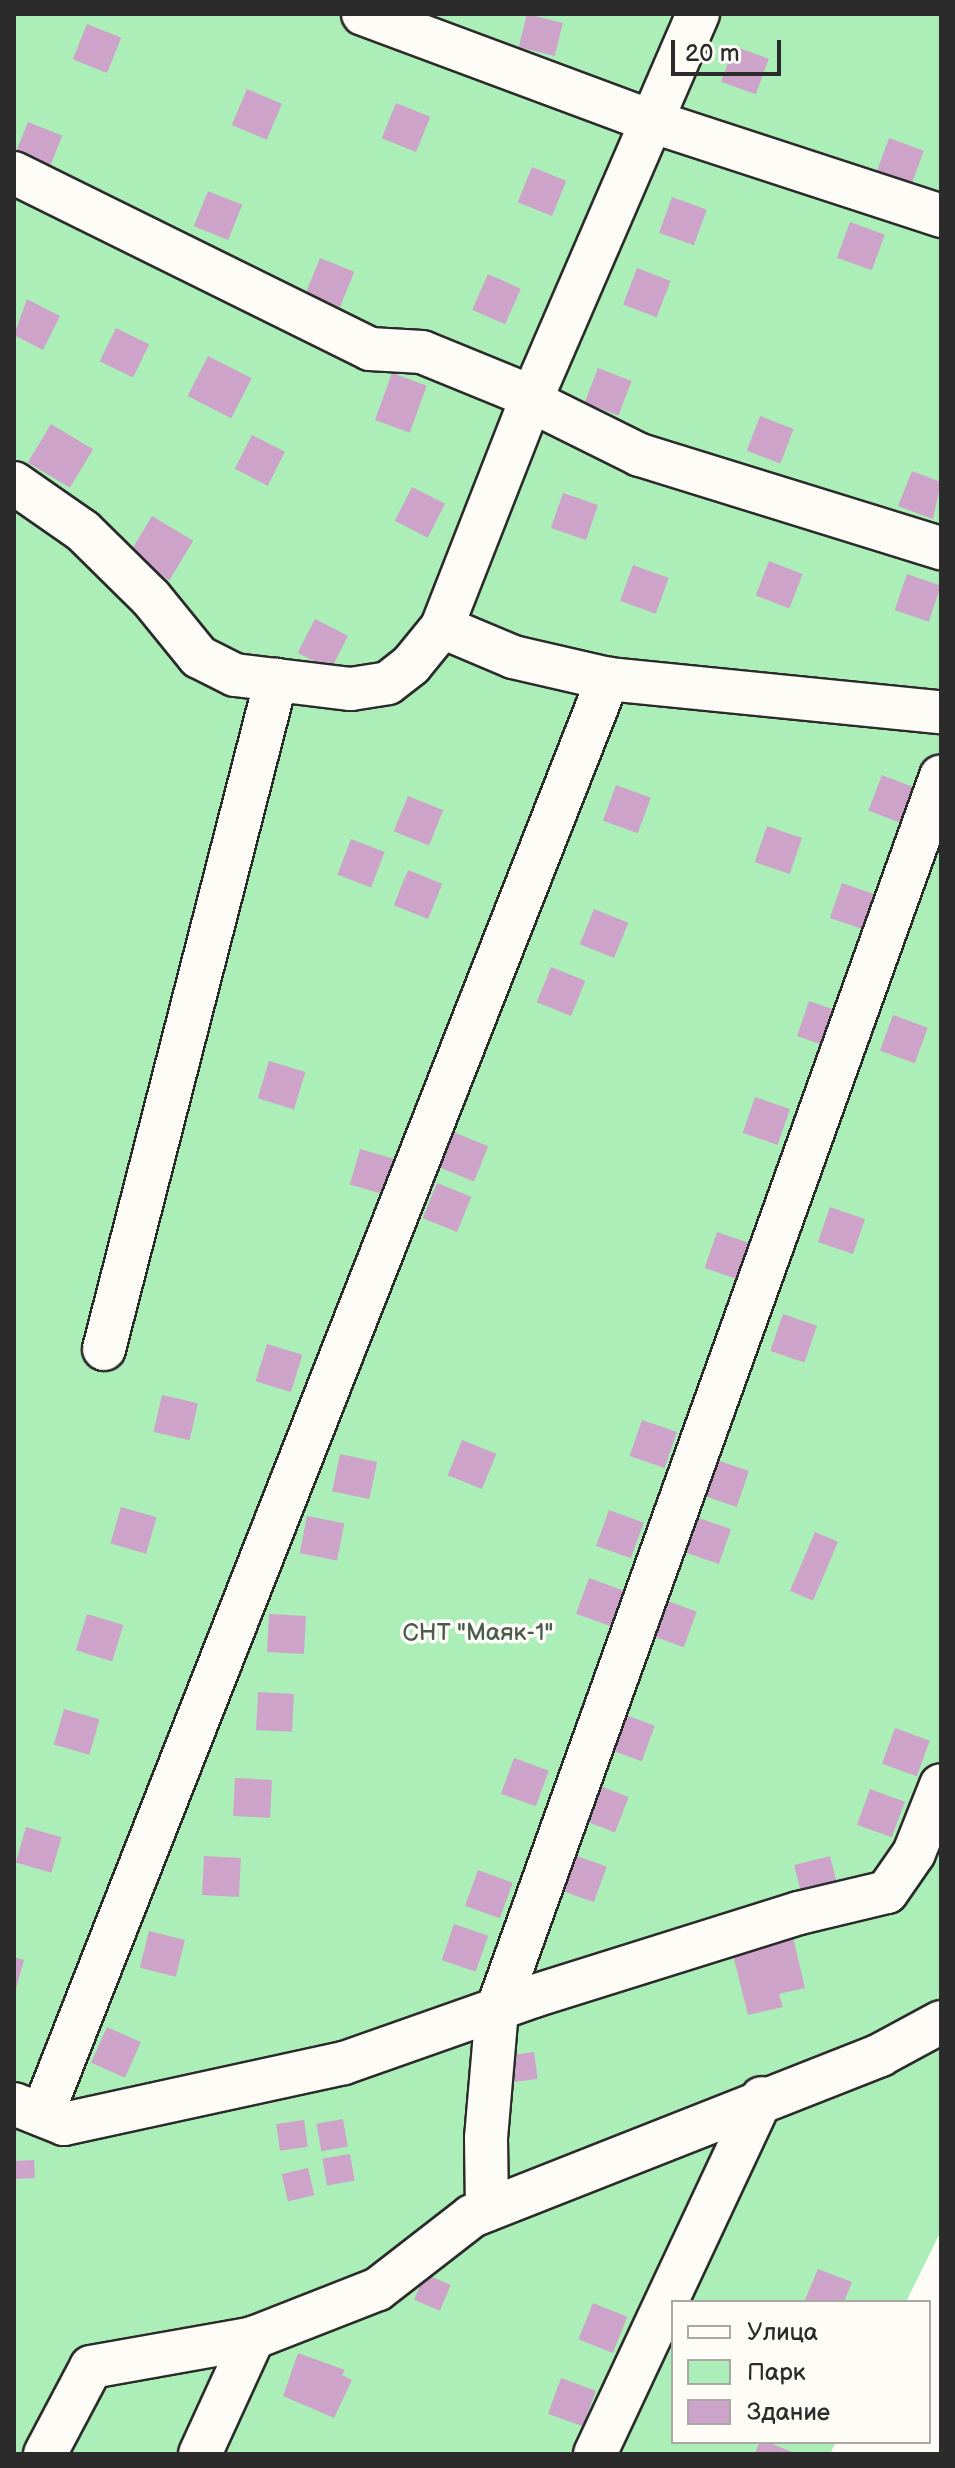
<!DOCTYPE html>
<meta charset="utf-8">
<style>
body{margin:0}
#map{position:relative;width:955px;height:2468px;overflow:hidden;background:#fdfcf7;font-family:"Balsamiq Sans",sans-serif}
div>[style]{position:absolute}
[style*='--x']{left:calc(var(--x)*1px);top:calc(var(--y)*1px);width:calc(var(--w)*1px);rotate:calc(var(--a)*1deg)}
.green>*{inset:0;background:#aceeb7}
.building>*{inset:0;background:#cda3c9;transform-origin:0 0}
.roads{filter:drop-shadow(2px 0 #2b2b2b) drop-shadow(-2px 0 #2b2b2b) drop-shadow(0 2px #2b2b2b) drop-shadow(0 -2px #2b2b2b)}
.minor>*{height:42px;margin:-21px;padding:0 21px;transform-origin:21px;border-radius:21px;background:#fdfcf7}
span{translate:-50% -50%;white-space:nowrap;text-align:center;line-height:1.15;-webkit-text-stroke:7px #fdfcf7;paint-order:stroke}
.park-label{font-size:24px;color:#4b5c4e}
.frame{position:absolute;inset:0;border:16px solid #2b2b2b;pointer-events:none}
.legend{position:absolute;left:671px;top:2300px;width:260px;height:144px;box-sizing:border-box;background:#fdfcf7;border:2px solid #a9a8a5;margin:0;padding:10px 14px;list-style:none;font-size:24px;color:#2b2b2b}
.legend li{display:flex;align-items:center;gap:16px;height:40px}
.legend b{width:40px;border:2px solid #a9a8a5}
.scale{position:absolute;left:671px;top:40px;width:110px;height:36px;box-sizing:border-box;border:4px solid #2b2b2b;border-top:0;padding-left:10px;font-size:24px;line-height:28px;white-space:nowrap;color:#2b2b2b;-webkit-text-stroke:6px #fdfcf7;paint-order:stroke}
</style>
<div id="map">
<div class="green">
<div style="clip-path:polygon(14px 14px,941px 14px,941px 2231px,906px 2302px,673px 2302px,673px 2442px,836px 2442px,830px 2454px,14px 2454px)"></div>
</div>
<div class="building">
<div style="left:527px;top:14px;width:37px;height:34px;rotate:14deg"></div>
<div style="left:87px;top:24px;width:37px;height:38px;rotate:22deg"></div>
<div style="left:734px;top:46px;width:37px;height:38px;rotate:20deg"></div>
<div style="left:247px;top:89px;width:38px;height:39px;rotate:23deg"></div>
<div style="left:396px;top:103px;width:37px;height:38px;rotate:22deg"></div>
<div style="left:28px;top:122px;width:37px;height:37px;rotate:22deg"></div>
<div style="left:889px;top:138px;width:37px;height:37px;rotate:20deg"></div>
<div style="left:532px;top:167px;width:37px;height:38px;rotate:22deg"></div>
<div style="left:208px;top:191px;width:37px;height:38px;rotate:22deg"></div>
<div style="left:672px;top:197px;width:37px;height:38px;rotate:20deg"></div>
<div style="left:850px;top:222px;width:37px;height:38px;rotate:20deg"></div>
<div style="left:320px;top:258px;width:37px;height:38px;rotate:22deg"></div>
<div style="left:637px;top:268px;width:36px;height:39px;rotate:21deg"></div>
<div style="left:488px;top:274px;width:36px;height:39px;rotate:24deg"></div>
<div style="clip-path:polygon(27px 299px,60px 316px,43px 350px,14px 335px)"></div>
<div style="left:116px;top:328px;width:37px;height:37px;rotate:26deg"></div>
<div style="left:208px;top:356px;width:49px;height:45px;rotate:27deg"></div>
<div style="left:598px;top:368px;width:36px;height:37px;rotate:21deg"></div>
<div style="left:392px;top:373px;width:37px;height:50px;rotate:20deg"></div>
<div style="left:760px;top:416px;width:36px;height:37px;rotate:21deg"></div>
<div style="left:51px;top:424px;width:49px;height:45px;rotate:31deg"></div>
<div style="left:252px;top:435px;width:37px;height:38px;rotate:27deg"></div>
<div style="clip-path:polygon(912px 471px,941px 482px,933px 519px,898px 506px)"></div>
<div style="left:412px;top:487px;width:37px;height:38px;rotate:27deg"></div>
<div style="left:563px;top:493px;width:37px;height:37px;rotate:19deg"></div>
<div style="left:152px;top:516px;width:48px;height:46px;rotate:31deg"></div>
<div style="left:769px;top:561px;width:36px;height:37px;rotate:21deg"></div>
<div style="left:633px;top:565px;width:38px;height:38px;rotate:20deg"></div>
<div style="left:907px;top:574px;width:36px;height:38px;rotate:19deg"></div>
<div style="left:315px;top:619px;width:37px;height:38px;rotate:27deg"></div>
<div style="left:882px;top:775px;width:36px;height:38px;rotate:21deg"></div>
<div style="left:616px;top:785px;width:37px;height:38px;rotate:20deg"></div>
<div style="left:408px;top:796px;width:38px;height:38px;rotate:22deg"></div>
<div style="left:767px;top:826px;width:37px;height:38px;rotate:19deg"></div>
<div style="left:351px;top:839px;width:36px;height:38px;rotate:21deg"></div>
<div style="left:408px;top:870px;width:37px;height:38px;rotate:22deg"></div>
<div style="left:842px;top:883px;width:37px;height:37px;rotate:19deg"></div>
<div style="left:594px;top:909px;width:37px;height:38px;rotate:22deg"></div>
<div style="left:551px;top:967px;width:37px;height:38px;rotate:22deg"></div>
<div style="left:809px;top:1001px;width:36px;height:37px;rotate:19deg"></div>
<div style="left:893px;top:1015px;width:37px;height:38px;rotate:20deg"></div>
<div style="left:269px;top:1061px;width:38px;height:39px;rotate:17deg"></div>
<div style="left:755px;top:1097px;width:37px;height:38px;rotate:19deg"></div>
<div style="left:453px;top:1132px;width:38px;height:38px;rotate:22deg"></div>
<div style="left:360px;top:1149px;width:37px;height:37px;rotate:16deg"></div>
<div style="left:437px;top:1183px;width:37px;height:38px;rotate:22deg"></div>
<div style="left:830px;top:1207px;width:37px;height:37px;rotate:19deg"></div>
<div style="left:717px;top:1232px;width:37px;height:38px;rotate:19deg"></div>
<div style="left:783px;top:1314px;width:36px;height:39px;rotate:19deg"></div>
<div style="left:267px;top:1344px;width:37px;height:39px;rotate:17deg"></div>
<div style="left:162px;top:1395px;width:37px;height:38px;rotate:13deg"></div>
<div style="left:642px;top:1420px;width:37px;height:38px;rotate:19deg"></div>
<div style="left:462px;top:1440px;width:37px;height:38px;rotate:22deg"></div>
<div style="left:340px;top:1454px;width:38px;height:38px;rotate:12deg"></div>
<div style="left:714px;top:1459px;width:37px;height:38px;rotate:19deg"></div>
<div style="left:121px;top:1507px;width:37px;height:38px;rotate:16deg"></div>
<div style="left:609px;top:1510px;width:37px;height:38px;rotate:20deg"></div>
<div style="left:307px;top:1516px;width:38px;height:38px;rotate:11deg"></div>
<div style="left:696px;top:1517px;width:37px;height:37px;rotate:19deg"></div>
<div style="left:815px;top:1532px;width:25px;height:64px;rotate:23deg"></div>
<div style="left:589px;top:1578px;width:37px;height:38px;rotate:20deg"></div>
<div style="left:662px;top:1599px;width:37px;height:38px;rotate:20deg"></div>
<div style="left:87px;top:1614px;width:38px;height:38px;rotate:17deg"></div>
<div style="left:269px;top:1614px;width:37px;height:38px;rotate:3deg"></div>
<div style="left:258px;top:1692px;width:36px;height:38px;rotate:3deg"></div>
<div style="left:64px;top:1709px;width:37px;height:37px;rotate:16deg"></div>
<div style="left:620px;top:1713px;width:37px;height:38px;rotate:20deg"></div>
<div style="left:895px;top:1728px;width:37px;height:38px;rotate:20deg"></div>
<div style="left:514px;top:1758px;width:37px;height:38px;rotate:20deg"></div>
<div style="left:235px;top:1778px;width:37px;height:38px;rotate:3deg"></div>
<div style="left:595px;top:1784px;width:36px;height:38px;rotate:21deg"></div>
<div style="left:870px;top:1789px;width:37px;height:38px;rotate:20deg"></div>
<div style="left:26px;top:1827px;width:37px;height:37px;rotate:16deg"></div>
<div style="left:572px;top:1854px;width:37px;height:38px;rotate:20deg"></div>
<div style="left:204px;top:1856px;width:37px;height:39px;rotate:3deg"></div>
<div style="left:830px;top:1856px;width:38px;height:37px;rotate:76deg"></div>
<div style="left:478px;top:1870px;width:37px;height:38px;rotate:20deg"></div>
<div style="left:454px;top:1924px;width:36px;height:38px;rotate:19deg"></div>
<div style="left:149px;top:1931px;width:37px;height:38px;rotate:14deg"></div>
<div style="clip-path:polygon(792px 1933px,805px 1988px,779px 1994px,783px 2007px,748px 2015px,731px 1947px)"></div>
<div style="clip-path:polygon(14px 1957px,24px 1960px,15px 1992px,14px 1991px)"></div>
<div style="left:107px;top:2027px;width:37px;height:39px;rotate:24deg"></div>
<div style="left:534px;top:2052px;width:27px;height:28px;rotate:82deg"></div>
<div style="left:343px;top:2119px;width:28px;height:27px;rotate:80deg"></div>
<div style="left:304px;top:2120px;width:27px;height:28px;rotate:82deg"></div>
<div style="left:350px;top:2154px;width:27px;height:28px;rotate:80deg"></div>
<div style="left:34px;top:2160px;width:18px;height:20px;rotate:87deg"></div>
<div style="left:308px;top:2168px;width:28px;height:27px;rotate:77deg"></div>
<div style="clip-path:polygon(818px 2269px,852px 2282px,844px 2302px,804px 2302px)"></div>
<div style="left:425px;top:2274px;width:28px;height:28px;rotate:23deg"></div>
<div style="left:593px;top:2303px;width:37px;height:39px;rotate:22deg"></div>
<div style="clip-path:polygon(298px 2353px,345px 2370px,342px 2375px,352px 2380px,334px 2418px,283px 2396px)"></div>
<div style="left:561px;top:2378px;width:37px;height:38px;rotate:20deg"></div>
<div style="clip-path:polygon(759px 2442px,767px 2442px,797px 2454px,755px 2454px)"></div>
</div>
<div class="roads">
<div class="minor">
<div style="--x:363;--y:14;--w:307;--a:20.4"></div>
<div style="--x:651;--y:121;--w:305;--a:18.1"></div>
<div style="--x:698;--y:14;--w:417;--a:113.4"></div>
<div style="--x:532;--y:397;--w:247;--a:111.4"></div>
<div style="--x:442;--y:627;--w:77;--a:22.9"></div>
<div style="--x:513;--y:657;--w:98;--a:13"></div>
<div style="--x:608;--y:679;--w:335;--a:5.7"></div>
<div style="--x:14;--y:173;--w:397;--a:26.3"></div>
<div style="--x:370;--y:349;--w:52;--a:3.3"></div>
<div style="--x:422;--y:352;--w:119;--a:22.2"></div>
<div style="--x:531;--y:401;--w:122;--a:26.4"></div>
<div style="--x:640;--y:455;--w:315;--a:17.2"></div>
<div style="--x:14;--y:483;--w:84;--a:34.8"></div>
<div style="--x:83;--y:531;--w:95;--a:44.6"></div>
<div style="--x:151;--y:598;--w:76;--a:50.9"></div>
<div style="--x:199;--y:657;--w:40;--a:26.6"></div>
<div style="--x:235;--y:675;--w:117;--a:6.9"></div>
<div style="--x:351;--y:689;--w:37;--a:-9"></div>
<div style="--x:388;--y:683;--w:29;--a:-38"></div>
<div style="--x:411;--y:665;--w:49;--a:-50.8"></div>
<div style="--x:104;--y:1349;--w:691;--a:-75.58"></div>
<div style="--x:14;--y:2104;--w:54;--a:21.8"></div>
<div style="--x:64;--y:2124;--w:287;--a:-12.3"></div>
<div style="--x:344;--y:2063;--w:201;--a:-19.4"></div>
<div style="--x:534;--y:1996;--w:278;--a:-17.4"></div>
<div style="--x:799;--y:1913;--w:90;--a:-13.4"></div>
<div style="--x:887;--y:1892;--w:47;--a:-55.3"></div>
<div style="--x:914;--y:1853;--w:73;--a:-68.3"></div>
<div style="--x:42;--y:2115;--w:1544;--a:-68.49"></div>
<div style="--x:487;--y:2210;--w:72;--a:-90.8"></div>
<div style="--x:486;--y:2138;--w:128;--a:-85.1"></div>
<div style="--x:497;--y:2010;--w:1311;--a:-70.21"></div>
<div style="--x:45;--y:2454;--w:98;--a:-62.1"></div>
<div style="--x:91;--y:2367;--w:165;--a:-10.1"></div>
<div style="--x:253;--y:2338;--w:134;--a:-21.4"></div>
<div style="--x:378;--y:2289;--w:119;--a:-37.8"></div>
<div style="--x:472;--y:2216;--w:439;--a:-21.5"></div>
<div style="--x:880;--y:2055;--w:69;--a:-28.4"></div>
<div style="--x:200;--y:2454;--w:128;--a:-65.4"></div>
<div style="--x:595;--y:2454;--w:393;--a:-64.9"></div>
</div>
</div>
<div class="park-label">
<span style="left:478px;top:1633px">СНТ "Маяк-1"</span>
</div>
<div class="frame"></div>
<ul class="legend">
<li><b style="height:10px;background:#fdfcf7"></b>Улица</li>
<li><b style="height:22px;background:#aceeb7"></b>Парк</li>
<li><b style="height:22px;background:#cda3c9"></b>Здание</li>
</ul>
<div class="scale">20 m</div>
</div>
